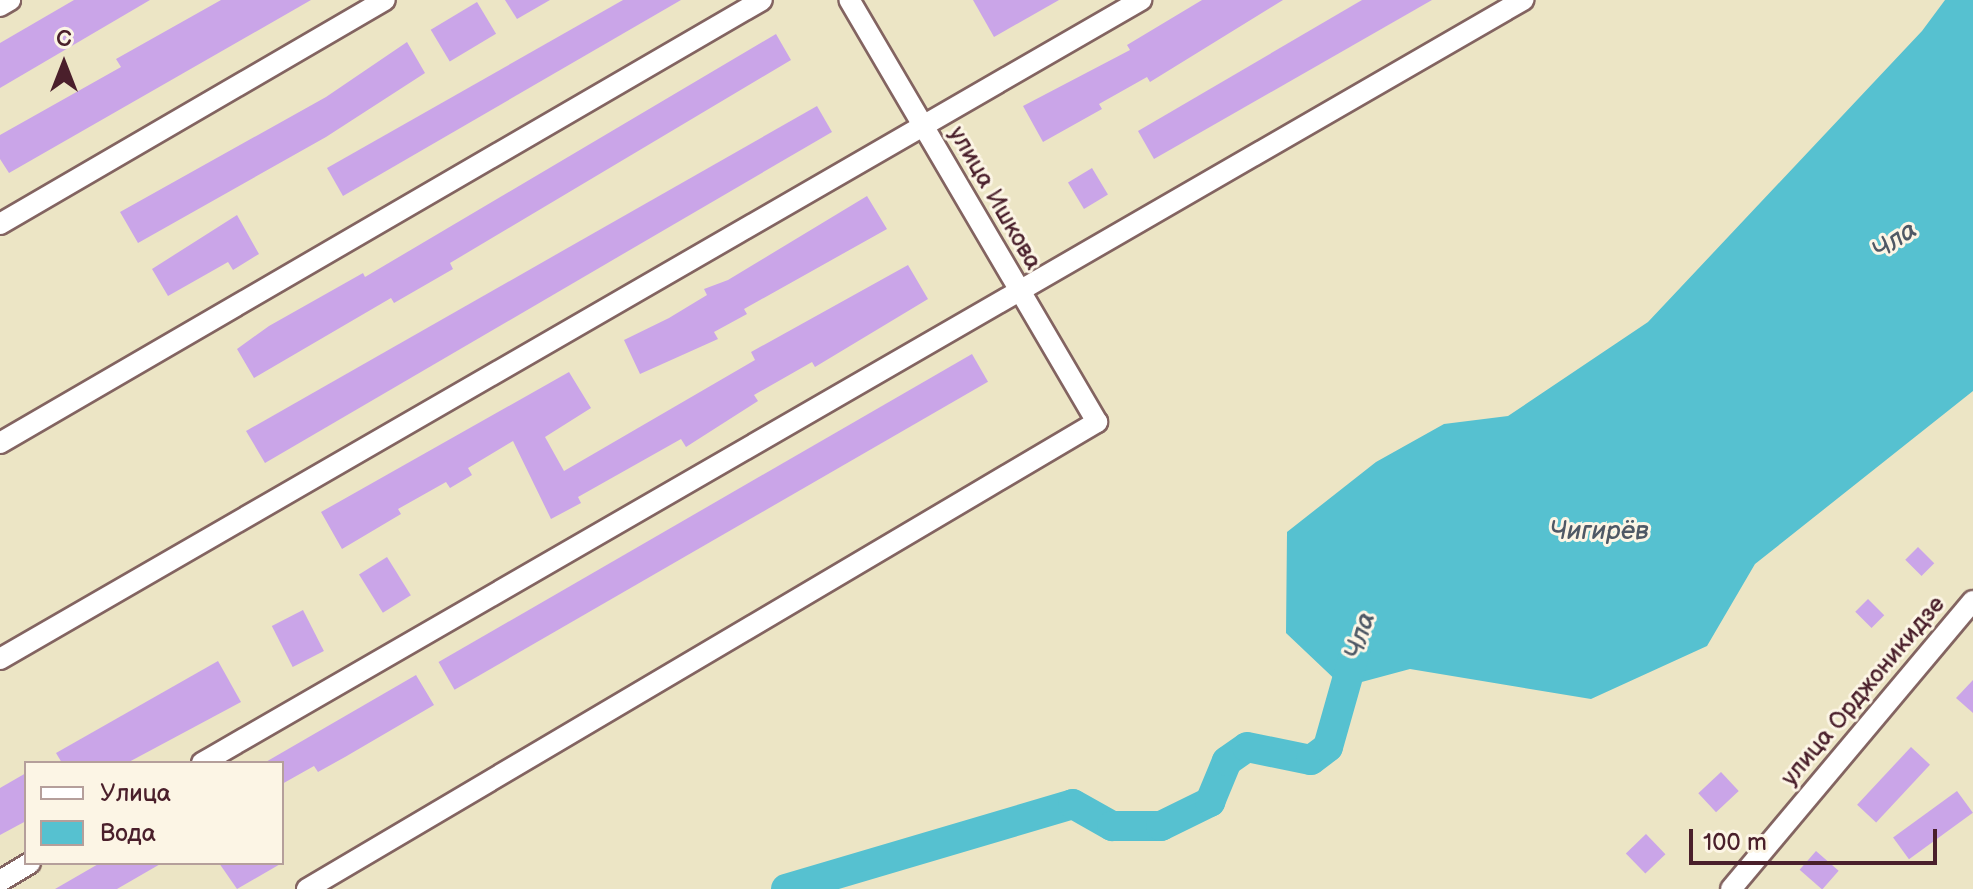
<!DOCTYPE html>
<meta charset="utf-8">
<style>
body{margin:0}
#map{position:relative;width:1973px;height:889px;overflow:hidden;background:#ece5c5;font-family:"Balsamiq Sans",sans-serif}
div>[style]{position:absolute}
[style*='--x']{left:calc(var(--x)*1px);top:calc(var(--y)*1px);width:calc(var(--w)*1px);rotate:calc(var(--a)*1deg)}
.water>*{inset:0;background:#56c1d0}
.river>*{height:30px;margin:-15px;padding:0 15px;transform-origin:15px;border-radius:15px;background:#56c1d0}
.building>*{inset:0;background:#caa5e8;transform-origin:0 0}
.roads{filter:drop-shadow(2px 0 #836461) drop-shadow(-2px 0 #836461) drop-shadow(0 2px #836461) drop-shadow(0 -2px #836461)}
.minor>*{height:20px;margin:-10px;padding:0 10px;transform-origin:10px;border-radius:10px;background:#fff}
span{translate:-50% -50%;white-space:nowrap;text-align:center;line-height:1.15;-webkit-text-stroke:6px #fcf5e5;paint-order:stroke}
.street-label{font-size:24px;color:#4a1f2b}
.water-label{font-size:26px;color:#4e5865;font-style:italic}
.legend{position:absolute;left:24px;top:761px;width:260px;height:104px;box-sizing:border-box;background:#fcf5e5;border:2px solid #b59f9b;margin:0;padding:10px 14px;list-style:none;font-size:24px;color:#4a1f2b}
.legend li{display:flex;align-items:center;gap:16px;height:40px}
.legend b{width:40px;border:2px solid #b59f9b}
.north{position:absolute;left:24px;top:24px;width:80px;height:80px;-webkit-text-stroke:6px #fcf5e5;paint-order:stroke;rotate:0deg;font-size:22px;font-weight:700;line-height:32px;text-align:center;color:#4a1f2b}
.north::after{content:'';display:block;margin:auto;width:28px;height:36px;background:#4a1f2b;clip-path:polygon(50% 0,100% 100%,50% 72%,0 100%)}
.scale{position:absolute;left:1689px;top:829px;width:248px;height:36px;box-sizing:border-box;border:4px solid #4a1f2b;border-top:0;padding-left:10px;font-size:24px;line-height:28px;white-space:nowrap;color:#4a1f2b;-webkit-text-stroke:6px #fcf5e5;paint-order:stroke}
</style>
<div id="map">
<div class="water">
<div style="clip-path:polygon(1945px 0,1973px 0,1973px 391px,1755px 564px,1707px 646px,1591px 699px,1410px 669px,1343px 687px,1286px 633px,1287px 532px,1376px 462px,1444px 424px,1508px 416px,1648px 322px,1922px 31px)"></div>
</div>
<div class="river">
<div style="--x:786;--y:889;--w:299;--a:-16.5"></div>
<div style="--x:1073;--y:804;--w:45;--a:29.4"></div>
<div style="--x:1112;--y:826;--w:49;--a:0"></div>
<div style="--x:1161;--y:826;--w:55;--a:-26.1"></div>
<div style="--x:1210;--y:802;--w:44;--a:-67.5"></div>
<div style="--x:1227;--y:761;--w:24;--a:-35"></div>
<div style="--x:1247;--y:747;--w:65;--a:11.5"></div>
<div style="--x:1311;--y:760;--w:21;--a:-37"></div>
<div style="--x:1328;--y:747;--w:103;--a:-74.2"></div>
</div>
<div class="building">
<div style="clip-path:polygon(74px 0,150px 0,0 88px,0 43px)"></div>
<div style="clip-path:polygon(221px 0,311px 0,9px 173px,0 159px,0 135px,121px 67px,116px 59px)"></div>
<div style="clip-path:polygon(505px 0,550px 0,517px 19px)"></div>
<div style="clip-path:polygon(623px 0,681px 0,343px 196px,327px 168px)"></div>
<div style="clip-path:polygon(973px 0,1059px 0,994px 37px)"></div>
<div style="clip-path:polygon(1202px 0,1283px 0,1150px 82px,1147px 77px,1099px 104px,1102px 109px,1043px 142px,1023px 106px,1130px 50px,1127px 45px)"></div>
<div style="clip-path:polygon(1362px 0,1432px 0,1154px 159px,1138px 131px)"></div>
<div style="left:477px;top:2px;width:37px;height:54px;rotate:59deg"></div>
<div style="clip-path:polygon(776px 34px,791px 60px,450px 263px,453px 269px,394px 303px,391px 298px,254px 378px,237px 349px,269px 326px,363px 273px,365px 277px)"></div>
<div style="clip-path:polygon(407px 42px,425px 73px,326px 137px,138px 243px,120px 212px,326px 97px)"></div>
<div style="clip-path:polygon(817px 106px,832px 132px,265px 463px,246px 431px)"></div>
<div style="left:1092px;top:168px;width:31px;height:28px;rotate:59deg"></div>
<div style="clip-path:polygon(867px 196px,887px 229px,744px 309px,747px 314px,714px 332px,718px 339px,640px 374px,624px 340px,669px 318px,707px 295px,704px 289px,728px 280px)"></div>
<div style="clip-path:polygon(237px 215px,259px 254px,233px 270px,228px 262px,168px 296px,152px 269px)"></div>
<div style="clip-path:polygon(908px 265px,928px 299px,815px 367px,812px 362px,754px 395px,758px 401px,686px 447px,681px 439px,578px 497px,581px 503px,551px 519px,513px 441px,468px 468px,472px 475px,450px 488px,446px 482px,398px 509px,401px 514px,342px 549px,321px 512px,569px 372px,591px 408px,545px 437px,564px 471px,755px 360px,751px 352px)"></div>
<div style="left:972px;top:354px;width:32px;height:616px;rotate:60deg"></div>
<div style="left:1918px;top:547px;width:23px;height:18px;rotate:45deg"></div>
<div style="left:387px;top:557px;width:45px;height:33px;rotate:58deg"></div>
<div style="left:1868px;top:599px;width:23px;height:18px;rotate:45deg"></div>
<div style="left:303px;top:610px;width:46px;height:35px;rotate:63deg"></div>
<div style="clip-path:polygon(218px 661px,241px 702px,127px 763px,62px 763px,56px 753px)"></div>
<div style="clip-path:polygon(416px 675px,434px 705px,345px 757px,318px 772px,314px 766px,282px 784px,282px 763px,264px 763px)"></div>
<div style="clip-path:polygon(1973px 680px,1973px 713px,1956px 698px)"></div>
<div style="left:1911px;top:747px;width:26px;height:79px;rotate:43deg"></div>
<div style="left:1721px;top:772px;width:26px;height:31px;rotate:47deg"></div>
<div style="clip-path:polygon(26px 773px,26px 821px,0 835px,0 788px)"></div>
<div style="left:1957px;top:791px;width:27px;height:79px;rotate:54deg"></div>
<div style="left:1646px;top:834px;width:28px;height:28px;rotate:46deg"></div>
<div style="left:1816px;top:851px;width:30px;height:25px;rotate:41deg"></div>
<div style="clip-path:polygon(100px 863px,162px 863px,117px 889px,55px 889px)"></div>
<div style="clip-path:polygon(219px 863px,282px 863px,237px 889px)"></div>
</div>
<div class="roads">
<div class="minor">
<div style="--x:0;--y:6;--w:12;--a:-31"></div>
<div style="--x:0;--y:224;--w:445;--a:-30.2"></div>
<div style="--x:0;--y:443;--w:881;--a:-30.17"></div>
<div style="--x:0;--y:659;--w:1318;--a:-30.01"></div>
<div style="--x:202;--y:763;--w:1526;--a:-30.01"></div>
<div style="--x:0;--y:881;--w:35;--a:-31"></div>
<div style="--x:307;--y:889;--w:918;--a:-30.59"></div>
<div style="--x:1097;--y:422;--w:489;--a:-120.4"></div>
<div style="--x:1731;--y:889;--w:376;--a:-50"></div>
</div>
</div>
<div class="street-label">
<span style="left:995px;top:198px;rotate:60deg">улица Ишкова</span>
<span style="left:1863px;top:691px;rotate:-50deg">улица Орджоникидзе</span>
</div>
<div class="water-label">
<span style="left:1895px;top:241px;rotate:-34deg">Чла</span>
<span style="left:1599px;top:532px">Чигирёв</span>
<span style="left:1361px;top:636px;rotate:-73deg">Чла</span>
</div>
<ul class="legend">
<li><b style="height:10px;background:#fff"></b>Улица</li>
<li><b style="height:22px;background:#56c1d0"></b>Вода</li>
</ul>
<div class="north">С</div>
<div class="scale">100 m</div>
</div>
